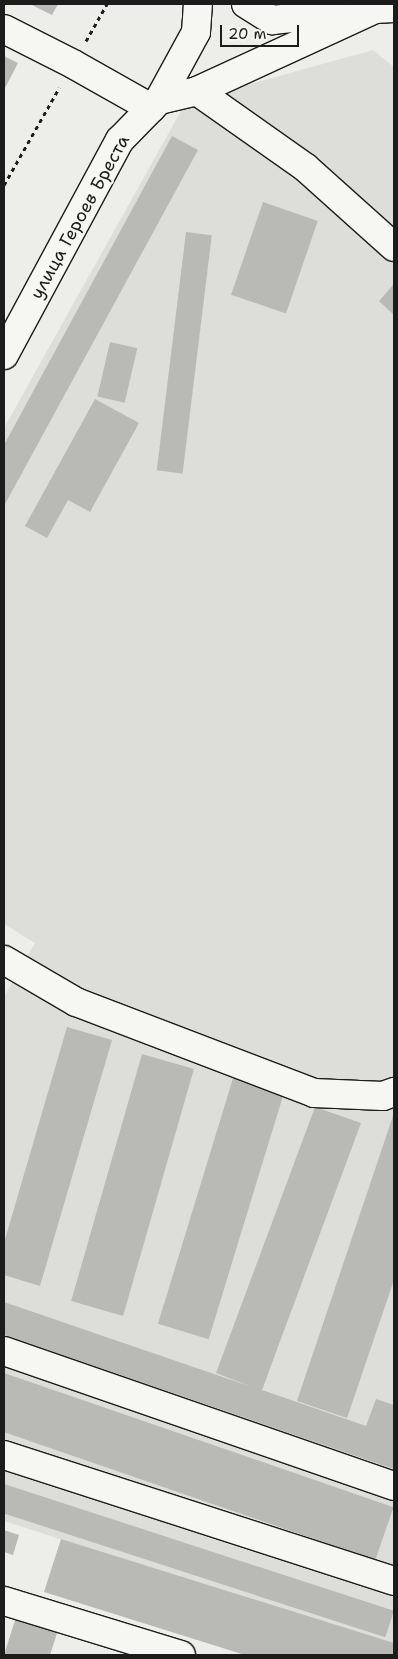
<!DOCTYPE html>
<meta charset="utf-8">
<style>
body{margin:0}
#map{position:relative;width:398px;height:1659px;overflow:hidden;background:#edede9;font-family:"Shantell Sans",sans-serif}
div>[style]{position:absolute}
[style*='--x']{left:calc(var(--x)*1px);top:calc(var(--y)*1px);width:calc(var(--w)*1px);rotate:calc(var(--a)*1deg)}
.built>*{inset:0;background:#ddddda}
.building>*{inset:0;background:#b9b9b6;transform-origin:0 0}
.path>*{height:3px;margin-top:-1.5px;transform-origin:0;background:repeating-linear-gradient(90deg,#1c1c1c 0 4px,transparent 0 8px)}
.roads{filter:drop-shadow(1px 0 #1c1c1c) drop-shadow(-1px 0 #1c1c1c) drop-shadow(0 1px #1c1c1c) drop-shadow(0 -1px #1c1c1c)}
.minor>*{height:28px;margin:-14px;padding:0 14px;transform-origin:14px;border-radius:14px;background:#f6f6f2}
span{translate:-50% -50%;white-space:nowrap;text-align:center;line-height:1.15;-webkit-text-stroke:4.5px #f6f6f2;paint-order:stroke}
.street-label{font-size:18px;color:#1c1c1c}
.frame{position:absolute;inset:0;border:5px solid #1c1c1c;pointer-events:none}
.scale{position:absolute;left:220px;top:25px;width:79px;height:22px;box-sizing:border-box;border:2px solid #1c1c1c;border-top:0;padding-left:6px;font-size:15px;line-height:18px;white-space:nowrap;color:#1c1c1c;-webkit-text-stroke:4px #f6f6f2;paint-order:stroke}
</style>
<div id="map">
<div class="built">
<div style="clip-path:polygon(373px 50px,394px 67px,394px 1646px,4px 1521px,4px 997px,35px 943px,4px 924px,4px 428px,186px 102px)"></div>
</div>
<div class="building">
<div style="clip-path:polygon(30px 4px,58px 4px,52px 15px)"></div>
<div style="clip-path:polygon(4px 56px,18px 63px,4px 90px)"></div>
<div style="clip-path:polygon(172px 136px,198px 150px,4px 506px,4px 445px)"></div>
<div style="left:263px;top:202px;width:58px;height:98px;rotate:19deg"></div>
<div style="left:186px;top:232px;width:26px;height:240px;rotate:7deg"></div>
<div style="clip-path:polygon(394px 284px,394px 315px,379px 301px)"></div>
<div style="left:110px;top:342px;width:28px;height:56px;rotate:13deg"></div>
<div style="clip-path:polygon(95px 399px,139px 423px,90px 512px,68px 500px,47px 538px,25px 526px)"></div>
<div style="clip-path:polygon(67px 1027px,112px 1040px,40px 1286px,4px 1275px,4px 1243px)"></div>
<div style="left:142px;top:1054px;width:54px;height:257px;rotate:16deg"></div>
<div style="left:234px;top:1075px;width:53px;height:260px;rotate:17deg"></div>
<div style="clip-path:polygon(315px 1107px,361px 1123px,262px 1390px,366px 1426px,376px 1399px,394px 1405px,394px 1469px,4px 1335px,4px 1302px,252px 1387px,216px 1373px)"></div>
<div style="clip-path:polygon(394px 1113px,394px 1280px,347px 1418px,297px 1401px)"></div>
<div style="left:4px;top:1373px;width:412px;height:56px;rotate:19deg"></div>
<div style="left:4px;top:1484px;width:410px;height:28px;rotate:18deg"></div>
<div style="clip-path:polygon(4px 1530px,19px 1535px,13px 1555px,4px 1552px)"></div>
<div style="clip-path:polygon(61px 1539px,394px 1643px,394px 1655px,245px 1655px,44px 1592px)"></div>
<div style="clip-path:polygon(16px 1617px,58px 1630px,50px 1655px,4px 1655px)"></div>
</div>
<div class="path">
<div style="--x:86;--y:41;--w:43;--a:-60.4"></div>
<div style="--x:4;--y:185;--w:112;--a:-60.4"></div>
</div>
<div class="roads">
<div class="minor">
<div style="--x:246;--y:4;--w:31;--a:32"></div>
<div style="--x:272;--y:20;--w:79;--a:-5.8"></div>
<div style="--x:4;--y:29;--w:77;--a:26.9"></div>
<div style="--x:73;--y:64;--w:90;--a:29.4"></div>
<div style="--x:197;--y:91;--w:196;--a:-24.7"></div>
<div style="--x:375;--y:9;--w:19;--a:-3"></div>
<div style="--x:159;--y:100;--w:39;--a:-13"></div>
<div style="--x:197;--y:91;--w:133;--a:35.2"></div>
<div style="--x:306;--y:168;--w:118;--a:41.9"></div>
<div style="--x:4;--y:355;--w:244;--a:-61.7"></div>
<div style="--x:120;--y:140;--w:56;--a:-45.7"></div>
<div style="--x:159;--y:100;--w:77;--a:-61.4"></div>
<div style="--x:196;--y:32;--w:28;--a:-86"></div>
<div style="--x:4;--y:960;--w:83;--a:30.3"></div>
<div style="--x:76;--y:1002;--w:255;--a:20.9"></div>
<div style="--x:314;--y:1093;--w:69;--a:2.5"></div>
<div style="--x:383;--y:1096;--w:12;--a:-20"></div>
<div style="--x:4;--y:1351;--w:413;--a:19.1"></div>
<div style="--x:4;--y:1455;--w:410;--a:17.9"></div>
<div style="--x:4;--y:1601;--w:185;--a:17"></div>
</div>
</div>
<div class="street-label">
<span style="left:80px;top:217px;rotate:-61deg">улица Героев Бреста</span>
</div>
<div class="frame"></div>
<div class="scale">20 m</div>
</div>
